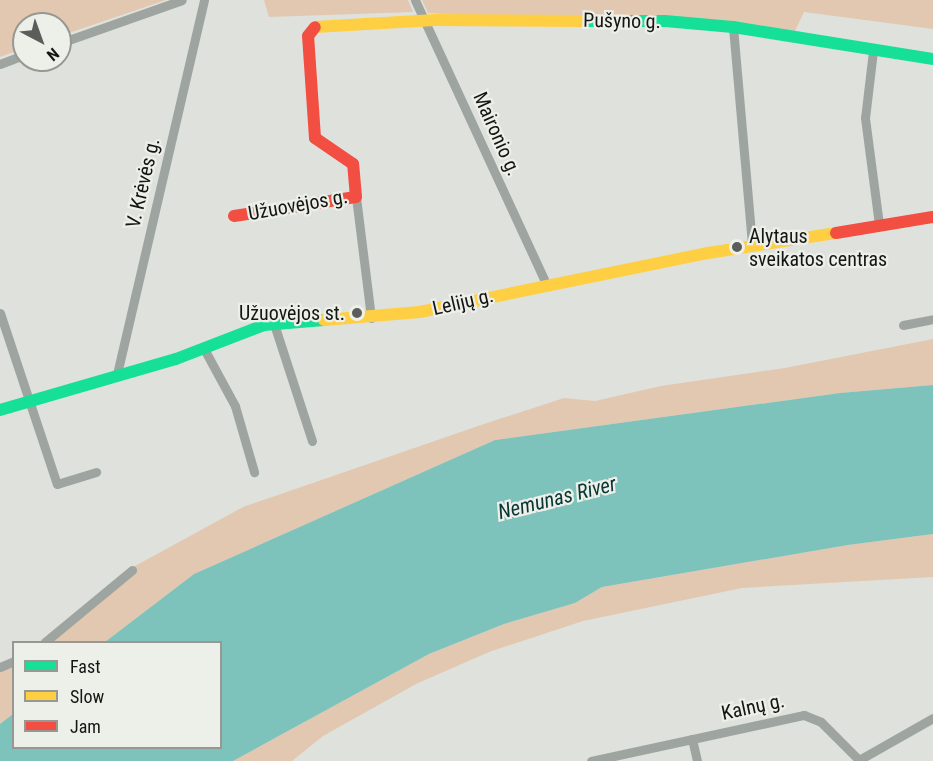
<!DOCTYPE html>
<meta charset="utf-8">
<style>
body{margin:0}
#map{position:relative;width:933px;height:761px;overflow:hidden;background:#dfe1dd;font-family:"Roboto Condensed",sans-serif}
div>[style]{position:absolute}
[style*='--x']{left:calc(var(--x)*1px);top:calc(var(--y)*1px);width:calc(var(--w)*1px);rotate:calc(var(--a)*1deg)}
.green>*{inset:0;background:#e2c8b0}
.water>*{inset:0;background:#7ec2bc}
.street>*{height:9px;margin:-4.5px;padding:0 4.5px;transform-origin:4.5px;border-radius:4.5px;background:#9ea5a0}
.fast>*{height:12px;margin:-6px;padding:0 6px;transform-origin:6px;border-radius:6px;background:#16e098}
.slow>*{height:12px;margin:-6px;padding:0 6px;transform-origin:6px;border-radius:6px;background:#ffcf43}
.jam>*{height:12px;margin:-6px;padding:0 6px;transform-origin:6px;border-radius:6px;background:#f24e42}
.dots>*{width:16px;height:16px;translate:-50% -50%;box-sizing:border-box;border:3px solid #edefe9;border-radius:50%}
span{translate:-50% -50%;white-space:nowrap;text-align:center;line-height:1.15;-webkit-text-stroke:4.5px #edefe9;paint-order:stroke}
.street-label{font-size:20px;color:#151513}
.poi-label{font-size:20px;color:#151513}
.left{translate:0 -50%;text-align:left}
.right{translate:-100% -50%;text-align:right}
.water-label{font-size:21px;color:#073634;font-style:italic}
.legend{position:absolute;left:12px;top:641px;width:210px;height:108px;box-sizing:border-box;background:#edefe9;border:2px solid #979893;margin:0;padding:8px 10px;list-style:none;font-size:18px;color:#151513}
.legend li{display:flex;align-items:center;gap:12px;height:30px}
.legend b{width:30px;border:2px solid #979893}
.north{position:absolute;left:12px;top:12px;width:60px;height:60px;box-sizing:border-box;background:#edefe9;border:2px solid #979893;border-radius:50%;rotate:139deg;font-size:16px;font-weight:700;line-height:24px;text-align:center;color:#151513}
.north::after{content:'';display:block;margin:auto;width:21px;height:27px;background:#5c5c5a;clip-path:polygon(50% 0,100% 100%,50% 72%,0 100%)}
</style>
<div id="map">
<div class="green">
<div style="clip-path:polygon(0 0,166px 0,60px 36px,60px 24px,24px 24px,24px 48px,0 57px)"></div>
<div style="clip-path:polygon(264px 0,408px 0,413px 12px,269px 17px)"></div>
<div style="clip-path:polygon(422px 0,933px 0,933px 29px,804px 12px,794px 33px,428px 13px)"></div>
<div style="clip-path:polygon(933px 339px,933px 385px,840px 393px,495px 440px,194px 574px,105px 642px,39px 642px,126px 571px,243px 507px,481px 425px,564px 398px,595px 401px,661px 386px,785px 368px)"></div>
<div style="clip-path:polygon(933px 534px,933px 577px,742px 588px,583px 621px,489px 652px,416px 684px,323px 736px,292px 761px,233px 761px,429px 654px,504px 624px,575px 603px,602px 587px,848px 545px)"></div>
<div style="clip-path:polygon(13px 659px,13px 714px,0 724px,0 667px)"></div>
</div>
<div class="water">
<div style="clip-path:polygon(933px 385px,933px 534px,848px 545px,602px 587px,575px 603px,504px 624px,429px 654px,233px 761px,0 761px,0 724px,13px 714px,14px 748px,220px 748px,220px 642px,105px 642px,194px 574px,495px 440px,840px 393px)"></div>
</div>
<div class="street">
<div style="--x:415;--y:0;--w:313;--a:65.2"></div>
<div style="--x:733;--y:27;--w:220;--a:85"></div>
<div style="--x:60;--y:43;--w:129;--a:-19.4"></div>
<div style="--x:873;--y:51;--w:67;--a:96.8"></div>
<div style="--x:865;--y:118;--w:108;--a:82.5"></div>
<div style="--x:0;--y:64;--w:26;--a:-21"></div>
<div style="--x:356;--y:197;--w:122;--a:82.9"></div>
<div style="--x:0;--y:313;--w:180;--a:71.6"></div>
<div style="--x:57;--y:484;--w:41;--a:-17.1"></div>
<div style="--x:274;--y:324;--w:123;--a:72"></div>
<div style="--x:903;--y:325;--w:31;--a:-11"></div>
<div style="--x:203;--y:347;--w:67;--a:61.5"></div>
<div style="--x:235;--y:406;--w:69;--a:73.9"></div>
<div style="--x:117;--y:374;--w:384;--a:-76.9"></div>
<div style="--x:45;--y:642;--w:113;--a:-39.6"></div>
<div style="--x:0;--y:667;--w:15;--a:-23"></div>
<div style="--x:692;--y:739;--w:23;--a:77"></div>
<div style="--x:859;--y:760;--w:85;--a:-29.6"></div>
<div style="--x:591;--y:761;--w:218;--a:-12.2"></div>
<div style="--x:804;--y:715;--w:18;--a:22"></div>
<div style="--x:821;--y:722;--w:55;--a:45"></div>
</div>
<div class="fast">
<div style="--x:583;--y:21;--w:82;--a:0"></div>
<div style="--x:665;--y:21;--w:68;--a:5"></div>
<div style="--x:733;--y:27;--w:203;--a:9.1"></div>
<div style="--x:0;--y:410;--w:183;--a:-16.2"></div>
<div style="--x:176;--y:359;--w:94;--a:-21.1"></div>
<div style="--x:264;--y:325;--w:60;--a:-4.8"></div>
</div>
<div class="slow">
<div style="--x:315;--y:27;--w:120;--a:-3.3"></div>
<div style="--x:435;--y:20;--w:148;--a:0.4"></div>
<div style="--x:324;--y:320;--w:96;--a:-4.8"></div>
<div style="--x:420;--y:312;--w:294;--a:-11.6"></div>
<div style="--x:708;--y:253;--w:130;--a:-8.9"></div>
</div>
<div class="jam">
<div style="--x:234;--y:216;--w:123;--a:-8.9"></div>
<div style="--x:356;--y:197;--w:33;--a:-95"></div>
<div style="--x:353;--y:164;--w:46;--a:-145.6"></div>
<div style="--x:315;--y:138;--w:102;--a:-93.9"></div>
<div style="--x:308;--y:36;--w:11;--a:-52"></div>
<div style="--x:836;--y:233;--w:98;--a:-9.4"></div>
</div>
<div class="dots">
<div style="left:737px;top:247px;background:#5c5c5a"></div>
<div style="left:357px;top:313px;background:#5c5c5a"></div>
</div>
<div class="street-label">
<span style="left:622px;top:21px;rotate:1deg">Pušyno g.</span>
<span style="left:497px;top:134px;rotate:66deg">Maironio g.</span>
<span style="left:143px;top:183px;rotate:-77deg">V. Krėvės g.</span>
<span style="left:298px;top:205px;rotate:-10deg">Užuovėjos g.</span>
<span style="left:463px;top:302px;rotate:-13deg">Lelijų g.</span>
<span style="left:753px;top:707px;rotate:-12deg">Kalnų g.</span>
</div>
<div class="poi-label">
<span class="left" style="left:749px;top:248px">Alytaus<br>sveikatos centras</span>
<span class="right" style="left:345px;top:313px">Užuovėjos st.</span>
</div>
<div class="water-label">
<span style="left:557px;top:498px;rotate:-14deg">Nemunas River</span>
</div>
<ul class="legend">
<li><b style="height:8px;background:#16e098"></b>Fast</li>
<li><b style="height:8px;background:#ffcf43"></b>Slow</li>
<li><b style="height:8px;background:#f24e42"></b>Jam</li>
</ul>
<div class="north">N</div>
</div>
